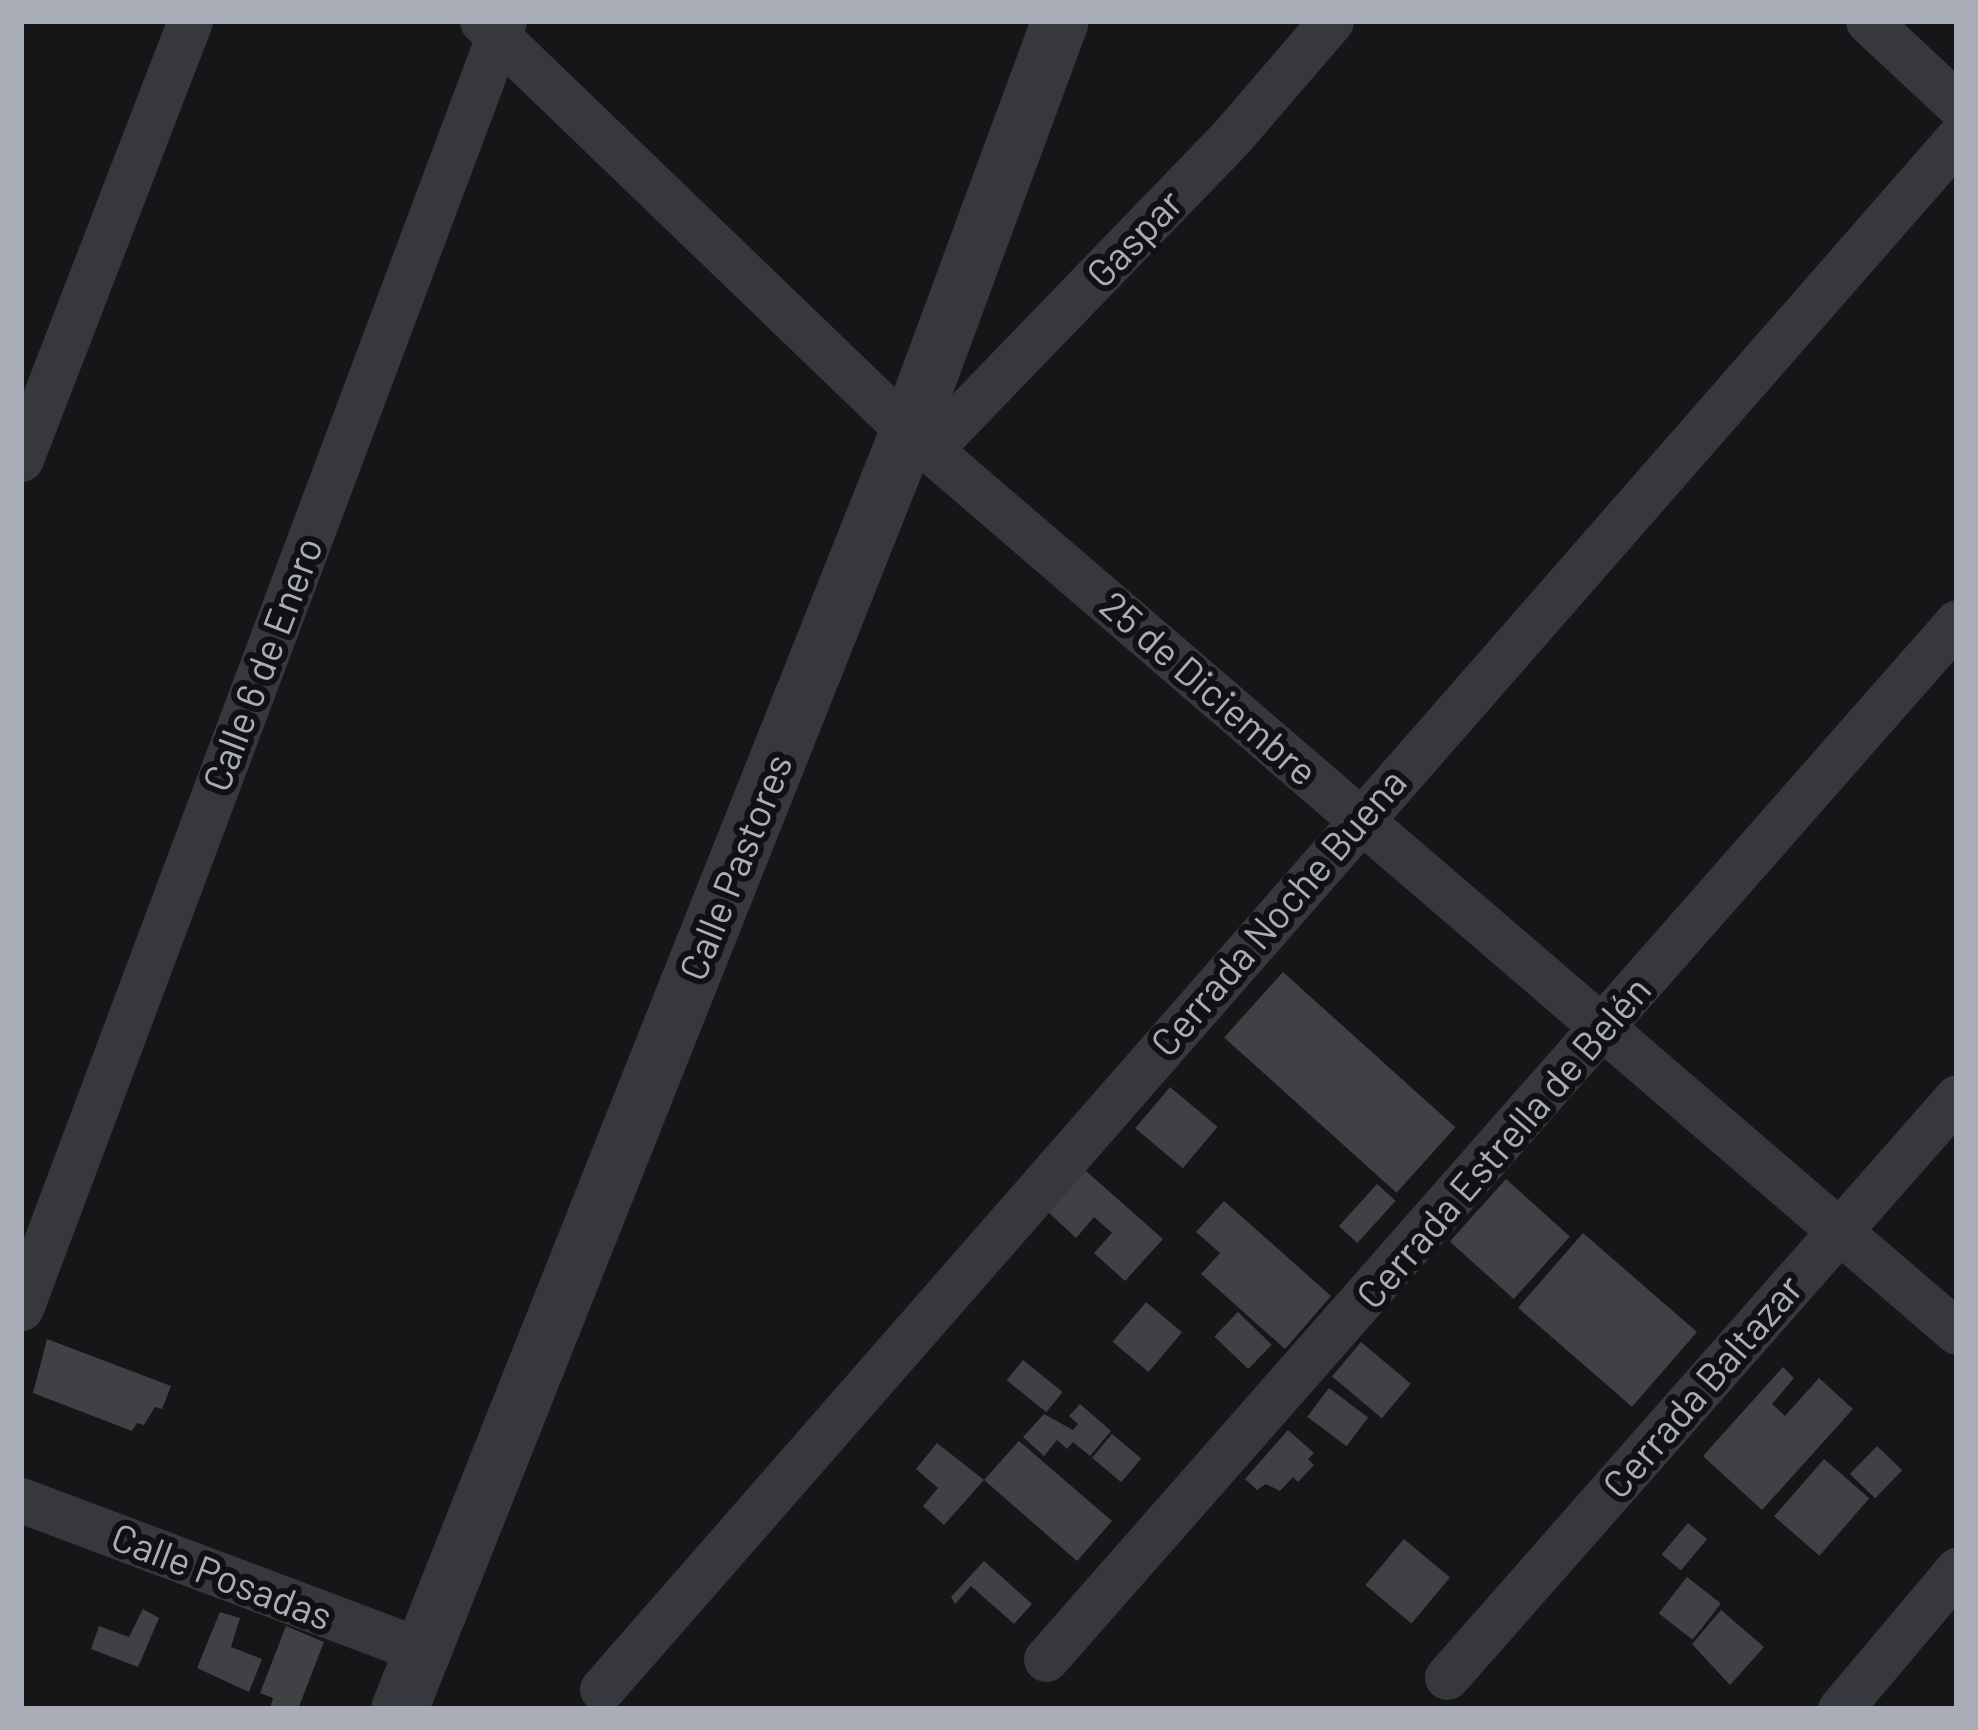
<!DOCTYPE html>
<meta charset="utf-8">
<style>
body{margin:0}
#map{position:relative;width:1978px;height:1730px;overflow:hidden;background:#161618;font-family:Barlow,sans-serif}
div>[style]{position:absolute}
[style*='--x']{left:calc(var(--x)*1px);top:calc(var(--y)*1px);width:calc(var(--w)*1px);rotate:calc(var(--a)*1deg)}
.building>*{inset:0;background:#404145;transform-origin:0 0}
.minor>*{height:45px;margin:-22.5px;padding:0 22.5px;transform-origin:22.5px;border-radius:22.5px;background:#37383d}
.tertiary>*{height:57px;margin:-28.5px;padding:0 28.5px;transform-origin:28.5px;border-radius:28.5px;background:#37383d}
span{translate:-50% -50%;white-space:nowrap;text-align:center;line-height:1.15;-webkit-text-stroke:12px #111113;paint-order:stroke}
.street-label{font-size:39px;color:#a8adb8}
.frame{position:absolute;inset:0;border:24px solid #a8adb8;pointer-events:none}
</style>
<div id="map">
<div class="building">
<div style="left:1283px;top:972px;width:232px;height:88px;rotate:42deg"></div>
<div style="left:1170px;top:1087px;width:62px;height:54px;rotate:40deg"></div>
<div style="clip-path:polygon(1078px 1164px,1163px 1239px,1125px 1281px,1094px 1253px,1112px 1233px,1094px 1217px,1076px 1238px,1047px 1211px)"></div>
<div style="left:1506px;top:1179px;width:86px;height:84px;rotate:42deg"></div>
<div style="left:1377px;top:1184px;width:25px;height:57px;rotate:42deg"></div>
<div style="clip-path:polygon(1224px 1201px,1331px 1296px,1285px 1349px,1201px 1274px,1220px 1253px,1196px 1232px)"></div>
<div style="left:1583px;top:1233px;width:151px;height:99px;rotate:41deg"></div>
<div style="left:1146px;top:1302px;width:47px;height:52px;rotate:40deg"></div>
<div style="left:1238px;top:1312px;width:47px;height:34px;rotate:44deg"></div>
<div style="clip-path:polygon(47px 1339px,171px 1386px,162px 1409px,155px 1407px,144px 1425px,137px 1423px,132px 1431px,33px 1393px)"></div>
<div style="left:1361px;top:1342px;width:65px;height:45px;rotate:40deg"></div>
<div style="left:1023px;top:1360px;width:51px;height:26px;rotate:39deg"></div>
<div style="clip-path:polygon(1783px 1367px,1794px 1378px,1772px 1404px,1785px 1416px,1819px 1378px,1853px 1409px,1762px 1510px,1703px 1456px)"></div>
<div style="left:1329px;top:1388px;width:49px;height:36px;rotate:37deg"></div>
<div style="clip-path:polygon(1080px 1404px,1111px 1431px,1090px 1456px,1073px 1442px,1067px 1449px,1057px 1440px,1044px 1456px,1023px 1437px,1044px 1414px,1073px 1430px,1078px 1424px,1069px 1416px)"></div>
<div style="clip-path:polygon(1288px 1430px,1314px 1453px,1308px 1459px,1314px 1465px,1298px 1482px,1293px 1477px,1280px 1491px,1266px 1484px,1257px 1490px,1245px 1479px)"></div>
<div style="left:1112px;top:1434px;width:38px;height:31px;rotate:40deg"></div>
<div style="clip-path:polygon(1019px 1441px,1112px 1521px,1077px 1561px,984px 1480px,944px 1525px,923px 1506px,938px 1488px,916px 1469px,937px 1443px,984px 1480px)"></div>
<div style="left:1877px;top:1446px;width:35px;height:39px;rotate:44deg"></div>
<div style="left:1824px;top:1459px;width:60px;height:76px;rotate:41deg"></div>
<div style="left:1688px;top:1523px;width:25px;height:41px;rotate:40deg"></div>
<div style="left:1404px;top:1539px;width:60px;height:60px;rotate:40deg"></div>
<div style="clip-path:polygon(984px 1561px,1032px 1604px,1014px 1624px,971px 1586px,955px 1604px,951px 1597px)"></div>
<div style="left:1687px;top:1577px;width:43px;height:46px;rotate:38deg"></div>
<div style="clip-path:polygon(143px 1609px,159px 1618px,138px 1667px,91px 1649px,99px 1626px,129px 1637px)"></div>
<div style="clip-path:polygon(1721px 1610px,1764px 1647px,1730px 1685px,1692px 1644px)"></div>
<div style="clip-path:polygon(220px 1612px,240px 1618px,231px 1647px,262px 1659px,249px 1692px,197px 1668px)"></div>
<div style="clip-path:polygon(286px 1626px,324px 1642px,298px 1709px,270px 1709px,273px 1698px,260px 1693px)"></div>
</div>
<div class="minor">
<div style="--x:482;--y:21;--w:591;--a:43.9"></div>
<div style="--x:908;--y:431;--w:1383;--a:40.66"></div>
<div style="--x:1868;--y:21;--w:122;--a:43"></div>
<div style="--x:930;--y:449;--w:436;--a:-46"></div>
<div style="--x:1233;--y:135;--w:150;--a:-49.3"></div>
<div style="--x:21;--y:459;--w:469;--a:-68.9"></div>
<div style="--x:21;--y:1308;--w:1375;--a:-69.43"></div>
<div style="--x:21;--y:1500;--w:428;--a:20.6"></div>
<div style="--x:1046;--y:1659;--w:1380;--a:-48.7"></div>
<div style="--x:1447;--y:1677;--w:772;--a:-48.67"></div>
<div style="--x:602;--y:1689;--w:2059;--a:-48.84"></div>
<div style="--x:1840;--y:1709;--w:182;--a:-49.9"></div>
</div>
<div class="tertiary">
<div style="--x:399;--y:1709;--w:1376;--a:-68.28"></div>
<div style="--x:908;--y:431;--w:437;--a:-69.7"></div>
</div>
<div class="street-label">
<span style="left:1134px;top:238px;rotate:-46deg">Gaspar</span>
<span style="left:262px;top:664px;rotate:-69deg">Calle 6 de Enero</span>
<span style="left:1209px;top:688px;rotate:41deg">25 de Diciembre</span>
<span style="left:735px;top:867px;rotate:-68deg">Calle Pastores</span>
<span style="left:1278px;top:912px;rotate:-49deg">Cerrada Noche Buena</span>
<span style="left:1503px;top:1142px;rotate:-49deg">Cerrada Estrella de Belén</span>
<span style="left:1702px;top:1386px;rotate:-49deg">Cerrada Baltazar</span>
<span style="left:222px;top:1576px;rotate:21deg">Calle Posadas</span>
</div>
<div class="frame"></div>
</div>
